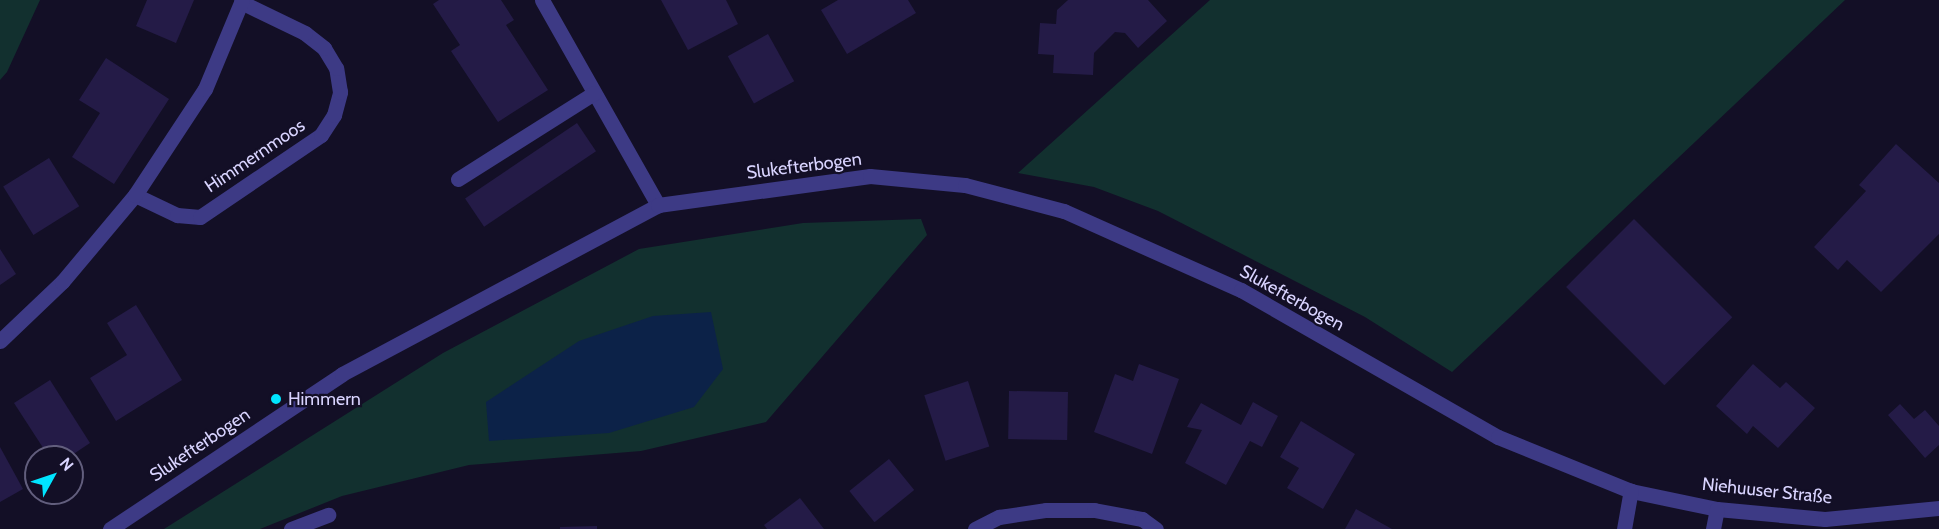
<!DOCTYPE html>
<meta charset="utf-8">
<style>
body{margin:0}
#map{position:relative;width:1939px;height:529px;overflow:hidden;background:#130f26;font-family:Cabin,sans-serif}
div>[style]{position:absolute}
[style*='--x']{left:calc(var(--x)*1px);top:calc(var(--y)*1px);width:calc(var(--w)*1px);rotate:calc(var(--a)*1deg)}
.green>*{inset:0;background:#12302f}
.water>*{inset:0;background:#0c2248}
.building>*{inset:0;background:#241b47;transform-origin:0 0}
.minor>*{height:15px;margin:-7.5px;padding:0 7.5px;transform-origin:7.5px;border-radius:7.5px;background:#3d3a85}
.dots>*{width:16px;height:16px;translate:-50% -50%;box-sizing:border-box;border:3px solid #130f26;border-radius:50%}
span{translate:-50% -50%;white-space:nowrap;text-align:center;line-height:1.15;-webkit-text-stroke:4.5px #130f26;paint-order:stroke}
.street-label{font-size:18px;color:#d9d4ff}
.poi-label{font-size:18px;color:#d9d4ff}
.left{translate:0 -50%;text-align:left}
.north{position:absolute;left:24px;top:445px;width:60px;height:60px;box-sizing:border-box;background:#130f26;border:2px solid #625e7d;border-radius:50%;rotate:50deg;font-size:16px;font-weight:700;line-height:24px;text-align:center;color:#d9d4ff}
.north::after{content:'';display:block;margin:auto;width:21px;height:27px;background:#00e5ff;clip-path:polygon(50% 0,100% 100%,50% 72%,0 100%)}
</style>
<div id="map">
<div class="green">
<div style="clip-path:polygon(0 0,40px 0,7px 72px,0 80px)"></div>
<div style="clip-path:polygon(1210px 0,1845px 0,1452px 372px,1365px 317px,1158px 211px,1094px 187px,1018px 173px)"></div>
<div style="clip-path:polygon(921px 219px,927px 235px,766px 422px,641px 451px,469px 465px,342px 496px,260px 529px,164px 529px,443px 353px,639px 249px,803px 223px)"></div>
</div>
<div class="water">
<div style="clip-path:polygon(711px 312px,723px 369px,694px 407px,609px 433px,489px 441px,486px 402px,579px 341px,653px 316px)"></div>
</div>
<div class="building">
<div style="clip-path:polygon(147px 0,194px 0,176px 43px,136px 26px)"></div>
<div style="clip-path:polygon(439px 0,501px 0,514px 20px,506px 25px,548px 90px,498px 122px,451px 51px,460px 45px,433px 4px)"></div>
<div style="clip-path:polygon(661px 0,726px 0,738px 24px,688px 50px)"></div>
<div style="clip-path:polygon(838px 0,908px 0,916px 13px,847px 54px,821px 10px)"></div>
<div style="clip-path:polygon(1068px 0,1148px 0,1167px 21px,1138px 48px,1125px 33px,1115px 32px,1094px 53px,1093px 75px,1053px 73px,1054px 55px,1038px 54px,1040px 23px,1056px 24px,1057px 10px)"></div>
<div style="left:768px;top:34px;width:54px;height:46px;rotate:61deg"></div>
<div style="clip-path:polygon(106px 58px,169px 99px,114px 184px,72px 157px,100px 113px,79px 100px)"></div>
<div style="left:577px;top:123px;width:34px;height:135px;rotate:56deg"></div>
<div style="clip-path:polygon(1896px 144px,1939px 183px,1939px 234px,1881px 292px,1847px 260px,1838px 270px,1814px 247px,1866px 191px,1859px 185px)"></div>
<div style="left:49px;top:158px;width:57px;height:54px;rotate:58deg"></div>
<div style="left:1634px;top:219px;width:139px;height:96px;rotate:45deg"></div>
<div style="clip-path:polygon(0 249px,16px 274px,0 285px)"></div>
<div style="clip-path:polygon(136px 305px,182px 380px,116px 421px,90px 378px,127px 355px,107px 323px)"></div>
<div style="clip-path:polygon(1139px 364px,1179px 379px,1152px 454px,1094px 432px,1115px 374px,1133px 381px)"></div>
<div style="clip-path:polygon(1753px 364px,1780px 388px,1786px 382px,1815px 408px,1778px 448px,1753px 426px,1747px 434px,1716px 406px)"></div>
<div style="clip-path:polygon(50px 380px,90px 443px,69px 457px,49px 457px,14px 403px)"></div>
<div style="left:968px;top:381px;width:69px;height:46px;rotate:72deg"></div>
<div style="left:1009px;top:391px;width:59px;height:48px;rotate:1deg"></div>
<div style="clip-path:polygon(1253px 402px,1278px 416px,1262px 447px,1250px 441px,1226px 485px,1185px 463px,1202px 430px,1187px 427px,1201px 403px,1241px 425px)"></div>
<div style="clip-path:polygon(1900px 404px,1914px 419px,1925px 410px,1939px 426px,1939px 445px,1925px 458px,1888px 415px)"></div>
<div style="clip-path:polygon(1301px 421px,1355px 454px,1323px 509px,1287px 488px,1299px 468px,1280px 457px)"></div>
<div style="clip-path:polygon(0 447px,23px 489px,0 502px)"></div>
<div style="left:889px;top:459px;width:40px;height:51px;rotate:51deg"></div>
<div style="clip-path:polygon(800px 498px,824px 529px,767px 529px,764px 525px)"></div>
<div style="clip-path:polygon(1356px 509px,1392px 529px,1345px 529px)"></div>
<div style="clip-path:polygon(597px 526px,597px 529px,560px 529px,560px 527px)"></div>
</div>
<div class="minor">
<div style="--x:542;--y:0;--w:236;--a:60.5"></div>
<div style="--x:458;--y:179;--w:161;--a:-32.3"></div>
<div style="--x:135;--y:195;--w:47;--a:25.5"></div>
<div style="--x:177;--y:215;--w:23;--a:5"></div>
<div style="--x:200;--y:217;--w:146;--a:-34.1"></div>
<div style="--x:321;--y:135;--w:24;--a:-57"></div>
<div style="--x:334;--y:115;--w:24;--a:-75"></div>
<div style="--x:340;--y:92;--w:24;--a:-99"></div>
<div style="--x:336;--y:68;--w:23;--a:-121"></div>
<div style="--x:324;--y:48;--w:24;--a:-142"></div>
<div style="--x:305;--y:33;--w:71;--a:-154.2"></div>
<div style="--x:0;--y:341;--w:86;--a:-43.6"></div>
<div style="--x:62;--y:282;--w:114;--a:-50"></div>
<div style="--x:135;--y:195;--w:127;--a:-56.6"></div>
<div style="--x:205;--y:89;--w:96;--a:-67.4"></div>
<div style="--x:110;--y:529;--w:279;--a:-33.7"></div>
<div style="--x:342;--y:374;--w:358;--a:-28.1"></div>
<div style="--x:658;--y:205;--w:214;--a:-7.8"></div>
<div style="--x:870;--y:176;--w:95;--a:5.4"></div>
<div style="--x:965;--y:185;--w:102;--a:14.7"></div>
<div style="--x:1064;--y:211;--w:194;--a:24.1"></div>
<div style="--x:1241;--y:290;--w:296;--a:29.8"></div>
<div style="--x:1498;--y:437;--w:144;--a:22.1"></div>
<div style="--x:1631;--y:491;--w:88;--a:11.8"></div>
<div style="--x:1717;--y:509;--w:108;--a:5.3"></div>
<div style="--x:1825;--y:519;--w:115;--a:-5.5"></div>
<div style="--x:291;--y:529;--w:40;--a:-21"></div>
<div style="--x:975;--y:529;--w:27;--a:-27"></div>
<div style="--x:999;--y:517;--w:48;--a:-8.5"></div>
<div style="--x:1046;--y:510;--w:48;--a:0"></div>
<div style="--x:1094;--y:510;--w:49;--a:10.6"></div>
<div style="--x:1142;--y:519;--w:17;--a:36"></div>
<div style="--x:1624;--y:529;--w:39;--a:-80"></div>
<div style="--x:1713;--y:529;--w:20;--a:-79"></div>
</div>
<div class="dots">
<div style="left:276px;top:399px;background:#00e5ff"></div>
</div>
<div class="street-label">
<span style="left:255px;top:156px;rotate:-34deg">Himmernmoos</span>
<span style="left:804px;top:166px;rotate:-7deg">Slukefterbogen</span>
<span style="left:1292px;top:298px;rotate:29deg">Slukefterbogen</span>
<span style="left:200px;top:445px;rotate:-34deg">Slukefterbogen</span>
<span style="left:1767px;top:491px;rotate:6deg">Niehuuser Straße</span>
</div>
<div class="poi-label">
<span class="left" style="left:288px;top:399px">Himmern</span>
</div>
<div class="north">N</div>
</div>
